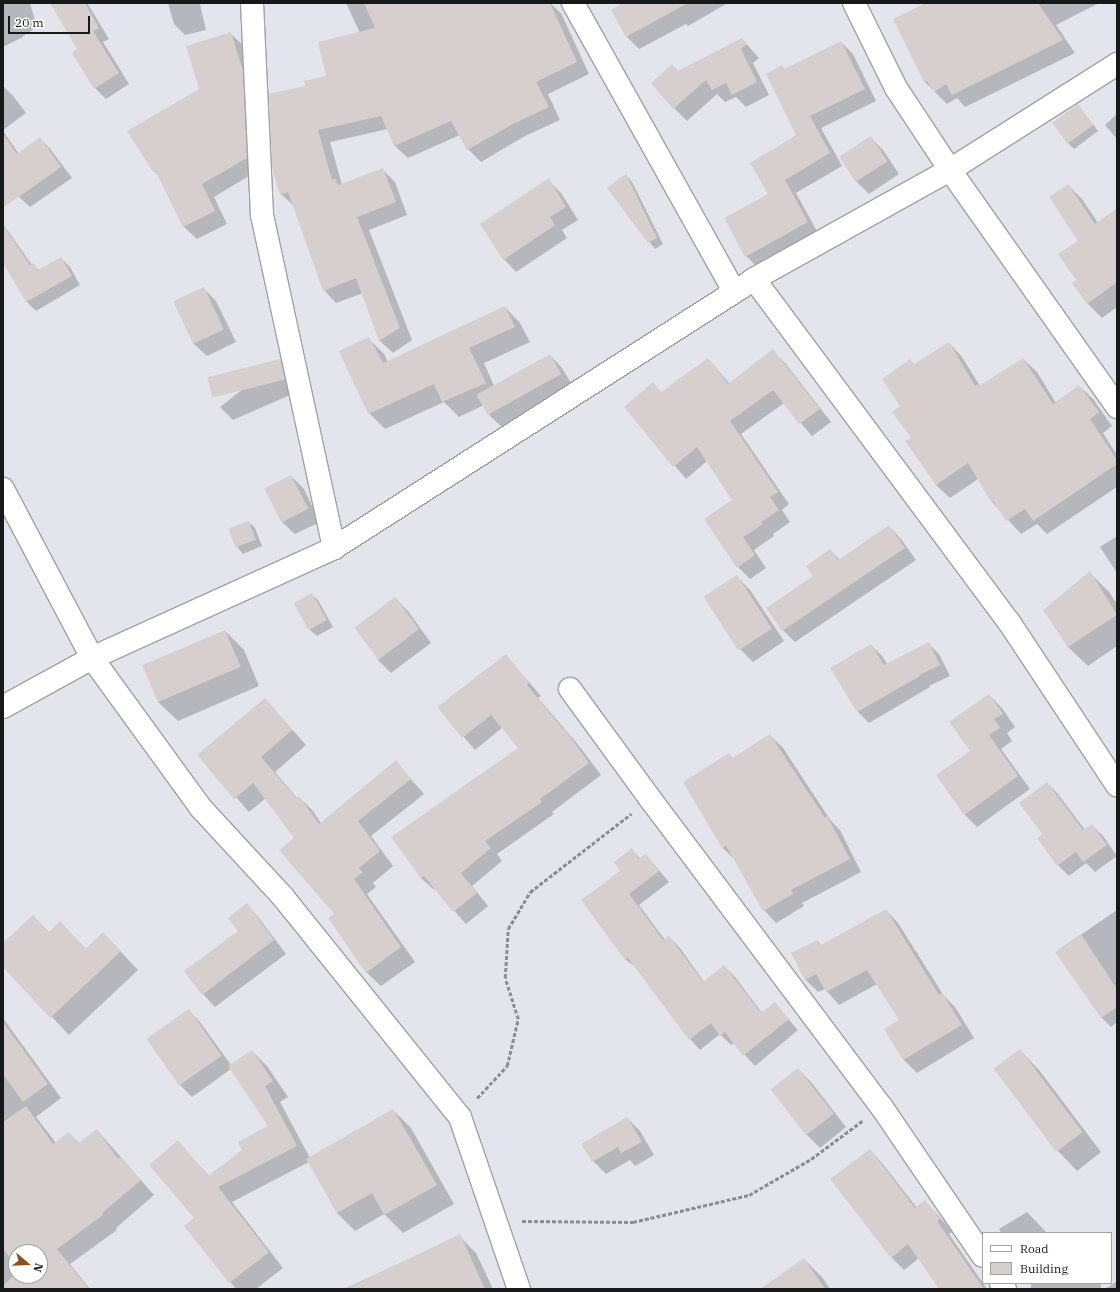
<!DOCTYPE html>
<style>
body{margin:0}
#map{position:relative;width:1120px;height:1292px;overflow:hidden;background:#e4e5ec;font-family:"IBM Plex Serif",serif}
div>[style]{position:absolute}
[style*='--x']{left:calc(var(--x)*1px);top:calc(var(--y)*1px);width:calc(var(--w)*1px);rotate:calc(var(--a)*1deg)}
.shadow>*{inset:0;background:#0003;transform-origin:0 0}
.building>*{inset:0;background:#d7cfce;transform-origin:0 0}
.path>*{height:2.5px;margin-top:-1.25px;transform-origin:0;background:repeating-linear-gradient(90deg,#8c8c91 0 4px,transparent 0 6px)}
.roads{filter:drop-shadow(1px 0 #a1a2a8) drop-shadow(-1px 0 #a1a2a8) drop-shadow(0 1px #a1a2a8) drop-shadow(0 -1px #a1a2a8)}
.minor>*{height:22px;margin:-11px;padding:0 11px;transform-origin:11px;border-radius:11px;background:#fff}
span{translate:-50% -50%;white-space:nowrap;text-align:center;line-height:1.15;-webkit-text-stroke:4px #fff;paint-order:stroke}
.frame{position:absolute;inset:0;border:4px solid #18181a;pointer-events:none}
.legend{position:absolute;left:982px;top:1232px;width:130px;height:52px;box-sizing:border-box;background:#fff;border:1px solid #a3a3a3;margin:0;padding:5px 7px;list-style:none;font-size:12px;color:#18181a}
.legend li{display:flex;align-items:center;gap:8px;height:20px}
.legend b{width:20px;border:1px solid #a3a3a3}
.north{position:absolute;left:8px;top:1244px;width:40px;height:40px;box-sizing:border-box;background:#fff;border:1px solid #a3a3a3;border-radius:50%;rotate:109deg;font-size:11px;font-weight:700;line-height:16px;text-align:center;color:#18181a}
.north::after{content:'';display:block;margin:auto;width:14px;height:18px;background:#904e1c;clip-path:polygon(50% 0,100% 100%,50% 72%,0 100%)}
.scale{position:absolute;left:8px;top:16px;width:82px;height:18px;box-sizing:border-box;border:2px solid #18181a;border-top:0;padding-left:5px;font-size:12px;line-height:14px;white-space:nowrap;color:#18181a;-webkit-text-stroke:3px #fff;paint-order:stroke}
</style>
<div id="map">
<div class="shadow">
<div style="clip-path:polygon(3px 3px,30px 3px,37px 27px,23px 36px,23px 37px,3px 47px)"></div>
<div style="clip-path:polygon(51px 3px,87px 3px,89px 6px,109px 39px,103px 42px,129px 84px,106px 99px,95px 88px,79px 50px)"></div>
<div style="clip-path:polygon(168px 3px,203px 3px,200px 4px,206px 30px,185px 35px,174px 24px)"></div>
<div style="clip-path:polygon(346px 3px,550px 3px,561px 13px,589px 74px,548px 94px,560px 120px,525px 136px,481px 162px,468px 149px,460px 135px,408px 158px,395px 146px,388px 129px,330px 142px,342px 185px,383px 170px,395px 182px,407px 215px,369px 230px,412px 340px,393px 353px,380px 341px,363px 293px,336px 303px,324px 290px,294px 206px,281px 194px,306px 87px,327px 77px,360px 33px)"></div>
<div style="clip-path:polygon(625px 3px,725px 3px,726px 4px,688px 26px,686px 24px,639px 49px,626px 36px)"></div>
<div style="clip-path:polygon(928px 3px,1099px 3px,1056px 25px,1075px 53px,965px 107px,957px 98px,947px 104px,925px 82px,894px 19px)"></div>
<div style="clip-path:polygon(230px 33px,243px 45px,255px 84px,259px 170px,214px 197px,227px 224px,197px 239px,184px 227px,160px 177px,154px 171px,129px 132px,200px 89px)"></div>
<div style="clip-path:polygon(742px 39px,759px 58px,753px 63px,769px 95px,746px 107px,736px 97px,725px 102px,717px 94px,687px 121px,674px 108px,678px 71px)"></div>
<div style="clip-path:polygon(841px 42px,853px 54px,876px 101px,821px 128px,842px 166px,796px 193px,819px 235px,758px 268px,746px 256px,769px 194px,797px 135px,782px 66px,785px 70px)"></div>
<div style="clip-path:polygon(3px 86px,14px 97px,26px 113px,3px 130px)"></div>
<div style="clip-path:polygon(1078px 105px,1098px 131px,1074px 149px,1068px 143px)"></div>
<div style="clip-path:polygon(1117px 114px,1117px 139px,1105px 125px)"></div>
<div style="clip-path:polygon(3px 131px,19px 154px,40px 138px,51px 150px,72px 178px,30px 207px,3px 182px)"></div>
<div style="clip-path:polygon(870px 137px,883px 150px,899px 174px,869px 194px,856px 181px)"></div>
<div style="clip-path:polygon(626px 175px,632px 182px,663px 244px,655px 249px,608px 189px)"></div>
<div style="clip-path:polygon(548px 180px,561px 193px,578px 220px,562px 230px,567px 238px,516px 272px,504px 259px)"></div>
<div style="clip-path:polygon(1068px 185px,1082px 199px,1098px 223px,1117px 209px,1117px 307px,1102px 318px,1088px 304px,1073px 283px,1077px 280px,1080px 241px)"></div>
<div style="clip-path:polygon(3px 224px,32px 265px,33px 264px,39px 270px,61px 258px,70px 267px,80px 285px,36px 311px,27px 302px,3px 261px)"></div>
<div style="clip-path:polygon(203px 288px,216px 301px,236px 342px,207px 356px,194px 344px,174px 302px)"></div>
<div style="clip-path:polygon(505px 307px,520px 323px,530px 342px,484px 363px,495px 388px,550px 355px,562px 368px,573px 386px,503px 428px,490px 416px,484px 405px,459px 417px,444px 402px,385px 429px,369px 413px,368px 338px,384px 354px,388px 362px)"></div>
<div style="clip-path:polygon(949px 343px,962px 357px,980px 386px,1023px 359px,1037px 372px,1056px 403px,1079px 386px,1093px 399px,1112px 426px,1103px 433px,1117px 455px,1117px 487px,1047px 534px,1037px 524px,1021px 534px,992px 502px,978px 479px,950px 498px,936px 485px,912px 438px,902px 406px,915px 365px)"></div>
<div style="clip-path:polygon(773px 351px,785px 363px,831px 422px,812px 436px,784px 403px,741px 434px,789px 504px,782px 510px,790px 522px,773px 534px,774px 536px,754px 550px,766px 568px,750px 579px,738px 567px,733px 500px,707px 461px,686px 479px,625px 407px,653px 384px,662px 393px,708px 359px,730px 384px)"></div>
<div style="clip-path:polygon(280px 360px,293px 373px,297px 392px,233px 420px,220px 407px)"></div>
<div style="clip-path:polygon(291px 476px,304px 489px,320px 522px,295px 534px,282px 522px,266px 489px)"></div>
<div style="clip-path:polygon(249px 522px,255px 528px,262px 546px,243px 554px,237px 547px)"></div>
<div style="clip-path:polygon(889px 526px,901px 539px,916px 560px,795px 642px,783px 630px,830px 550px,840px 560px)"></div>
<div style="clip-path:polygon(1117px 536px,1117px 573px,1100px 547px)"></div>
<div style="clip-path:polygon(1090px 573px,1109px 592px,1117px 604px,1117px 646px,1088px 666px,1068px 647px,1044px 610px)"></div>
<div style="clip-path:polygon(737px 577px,750px 590px,784px 641px,753px 662px,740px 649px)"></div>
<div style="clip-path:polygon(311px 594px,318px 600px,333px 627px,317px 636px,310px 630px)"></div>
<div style="clip-path:polygon(395px 598px,408px 611px,431px 643px,391px 673px,378px 660px)"></div>
<div style="clip-path:polygon(225px 631px,244px 650px,259px 686px,178px 721px,158px 702px)"></div>
<div style="clip-path:polygon(928px 643px,939px 654px,950px 676px,929px 686px,930px 687px,869px 723px,858px 712px,832px 668px,871px 645px,882px 656px,887px 664px)"></div>
<div style="clip-path:polygon(506px 656px,541px 696px,538px 698px,576px 742px,601px 775px,552px 812px,554px 814px,497px 854px,502px 861px,472px 886px,488px 906px,466px 924px,435px 889px,434px 890px,421px 878px,392px 837px,520px 748px,503px 727px,475px 750px,438px 707px)"></div>
<div style="clip-path:polygon(989px 695px,1002px 708px,1015px 727px,1007px 733px,1012px 741px,1001px 749px,1030px 789px,977px 827px,964px 814px,971px 752px)"></div>
<div style="clip-path:polygon(265px 699px,306px 745px,275px 772px,297px 798px,299px 797px,313px 811px,321px 823px,396px 762px,424px 794px,371px 836px,393px 866px,373px 883px,376px 887px,367px 894px,415px 962px,381px 986px,366px 972px,295px 838px,266px 798px,249px 812px,199px 755px)"></div>
<div style="clip-path:polygon(770px 735px,783px 748px,831px 821px,840px 830px,861px 872px,802px 903px,804px 906px,776px 923px,764px 910px,735px 860px,723px 848px,684px 782px,729px 754px,734px 759px)"></div>
<div style="clip-path:polygon(1047px 783px,1058px 794px,1085px 830px,1092px 825px,1103px 836px,1117px 856px,1095px 872px,1086px 863px,1069px 876px,1058px 865px,1043px 834px)"></div>
<div style="clip-path:polygon(631px 849px,641px 859px,646px 855px,669px 882px,639px 905px,665px 940px,669px 937px,680px 948px,704px 982px,724px 966px,735px 977px,762px 1013px,775px 1004px,798px 1030px,755px 1066px,734px 1043px,731px 1045px,720px 1034px,700px 1050px,690px 1039px,638px 969px,626px 960px,582px 900px,622px 871px)"></div>
<div style="clip-path:polygon(247px 905px,259px 918px,286px 954px,215px 1007px,203px 994px,239px 931px)"></div>
<div style="clip-path:polygon(886px 910px,898px 923px,944px 996px,955px 1007px,974px 1038px,917px 1073px,904px 1060px,885px 1029px,900px 1020px,877px 984px,839px 1005px,825px 989px,818px 992px,805px 979px,818px 941px,822px 946px)"></div>
<div style="clip-path:polygon(1117px 910px,1117px 1022px,1111px 1027px,1102px 1018px,1056px 952px)"></div>
<div style="clip-path:polygon(33px 916px,50px 933px,60px 923px,86px 949px,103px 933px,138px 970px,69px 1035px,3px 965px,3px 944px)"></div>
<div style="clip-path:polygon(189px 1011px,200px 1022px,231px 1065px,252px 1051px,267px 1066px,288px 1097px,280px 1102px,310px 1158px,393px 1110px,411px 1128px,454px 1204px,403px 1233px,384px 1214px,355px 1231px,337px 1213px,309px 1162px,232px 1202px,283px 1268px,256px 1289px,236px 1289px,186px 1226px,195px 1218px,178px 1142px,209px 1176px,244px 1150px,269px 1127px,231px 1069px,192px 1097px,180px 1085px)"></div>
<div style="clip-path:polygon(evenodd,3px 1018px,61px 1098px,36px 1117px,56px 1143px,69px 1133px,79px 1143px,97px 1130px,154px 1195px,116px 1228px,117px 1230px,70px 1264px,90px 1289px,3px 1289px,3px 1018px,16px 1252px,40px 1252px,40px 1276px,16px 1276px,16px 1252px)"></div>
<div style="clip-path:polygon(1020px 1050px,1039px 1070px,1101px 1152px,1077px 1171px,1058px 1151px)"></div>
<div style="clip-path:polygon(798px 1069px,811px 1082px,846px 1127px,820px 1148px,807px 1135px,772px 1090px)"></div>
<div style="clip-path:polygon(627px 1118px,640px 1131px,654px 1155px,635px 1166px,630px 1160px,606px 1174px,593px 1161px)"></div>
<div style="clip-path:polygon(870px 1150px,882px 1163px,917px 1208px,925px 1202px,938px 1215px,952px 1232px,949px 1234px,987px 1289px,940px 1289px,919px 1258px,904px 1270px,891px 1257px)"></div>
<div style="clip-path:polygon(1027px 1212px,1047px 1233px,1001px 1233px,999px 1229px)"></div>
<div style="clip-path:polygon(459px 1236px,476px 1253px,493px 1289px,344px 1289px)"></div>
<div style="clip-path:polygon(804px 1259px,822px 1277px,830px 1289px,761px 1289px)"></div>
<div style="clip-path:polygon(1117px 1281px,1117px 1289px,1105px 1289px)"></div>
<div style="left:1031px;top:1283px;width:70px;height:7px"></div>
</div>
<div class="building">
<div style="clip-path:polygon(50px 3px,85px 3px,99px 28px,93px 31px,119px 73px,94px 89px,72px 53px,77px 49px)"></div>
<div style="clip-path:polygon(364px 3px,550px 3px,577px 62px,536px 82px,549px 107px,513px 124px,467px 150px,451px 121px,394px 146px,381px 116px,318px 130px,332px 180px,335px 178px,338px 185px,383px 168px,396px 202px,357px 217px,400px 328px,379px 341px,356px 278px,323px 291px,288px 192px,280px 195px,272px 168px,269px 94px,305px 86px,304px 81px,326px 76px,318px 42px,375px 28px)"></div>
<div style="clip-path:polygon(623px 3px,688px 3px,626px 37px,611px 10px)"></div>
<div style="clip-path:polygon(926px 3px,1038px 3px,1063px 40px,952px 95px,946px 84px,934px 92px,927px 81px,924px 82px,893px 19px)"></div>
<div style="clip-path:polygon(231px 32px,243px 71px,247px 158px,202px 184px,215px 211px,183px 227px,155px 170px,153px 172px,127px 131px,199px 89px,186px 46px)"></div>
<div style="clip-path:polygon(742px 38px,747px 44px,741px 49px,757px 82px,732px 95px,726px 83px,712px 90px,706px 80px,673px 109px,651px 83px,672px 64px,678px 71px)"></div>
<div style="clip-path:polygon(841px 41px,865px 89px,810px 116px,830px 153px,785px 180px,808px 222px,745px 257px,724px 218px,768px 194px,750px 163px,796px 135px,766px 74px,782px 65px,784px 69px)"></div>
<div style="left:1078px;top:104px;width:26px;height:32px;rotate:54deg"></div>
<div style="clip-path:polygon(3px 134px,17px 154px,40px 137px,61px 167px,3px 208px)"></div>
<div style="left:871px;top:136px;width:30px;height:38px;rotate:57deg"></div>
<div style="clip-path:polygon(626px 174px,657px 238px,648px 243px,607px 188px)"></div>
<div style="clip-path:polygon(549px 178px,566px 207px,550px 217px,555px 225px,503px 260px,480px 224px)"></div>
<div style="clip-path:polygon(1068px 184px,1095px 224px,1117px 208px,1117px 282px,1087px 304px,1072px 283px,1076px 280px,1058px 254px,1078px 241px,1049px 197px)"></div>
<div style="clip-path:polygon(3px 225px,30px 265px,33px 263px,38px 270px,61px 257px,72px 276px,26px 302px,3px 263px)"></div>
<div style="left:204px;top:287px;width:47px;height:34px;rotate:65deg"></div>
<div style="clip-path:polygon(505px 306px,515px 327px,469px 348px,486px 383px,442px 402px,434px 384px,368px 414px,339px 351px,369px 337px,383px 363px)"></div>
<div style="clip-path:polygon(949px 342px,975px 386px,978px 384px,979px 386px,1023px 358px,1053px 404px,1079px 385px,1099px 412px,1090px 419px,1117px 460px,1117px 464px,1033px 521px,1025px 509px,1006px 521px,993px 501px,991px 502px,968px 463px,936px 485px,905px 441px,911px 438px,892px 412px,900px 406px,882px 379px,910px 359px,914px 364px)"></div>
<div style="clip-path:polygon(773px 349px,820px 409px,799px 424px,773px 390px,730px 421px,778px 492px,770px 497px,779px 510px,761px 522px,763px 524px,743px 537px,755px 555px,737px 568px,704px 519px,732px 500px,697px 447px,673px 467px,624px 407px,653px 382px,661px 392px,708px 358px,728px 384px)"></div>
<div style="left:550px;top:354px;width:23px;height:84px;rotate:61deg"></div>
<div style="left:280px;top:359px;width:21px;height:75px;rotate:76deg"></div>
<div style="left:291px;top:475px;width:38px;height:30px;rotate:63deg"></div>
<div style="left:249px;top:521px;width:20px;height:22px;rotate:70deg"></div>
<div style="clip-path:polygon(889px 525px,905px 548px,782px 631px,766px 608px,813px 576px,806px 566px,830px 549px,838px 560px)"></div>
<div style="clip-path:polygon(1090px 571px,1117px 615px,1068px 647px,1043px 610px)"></div>
<div style="left:737px;top:575px;width:64px;height:40px;rotate:57deg"></div>
<div style="left:312px;top:593px;width:31px;height:21px;rotate:61deg"></div>
<div style="left:395px;top:597px;width:40px;height:51px;rotate:53deg"></div>
<div style="left:225px;top:630px;width:40px;height:90px;rotate:67deg"></div>
<div style="clip-path:polygon(929px 642px,940px 665px,919px 675px,920px 676px,857px 712px,830px 668px,871px 644px,884px 665px)"></div>
<div style="clip-path:polygon(506px 654px,529px 683px,527px 685px,563px 729px,564px 728px,589px 763px,540px 799px,542px 802px,485px 841px,491px 848px,461px 873px,477px 893px,453px 912px,424px 876px,421px 878px,391px 837px,518px 748px,491px 715px,462px 738px,437px 707px)"></div>
<div style="clip-path:polygon(989px 694px,1003px 714px,994px 719px,1000px 728px,989px 735px,1018px 776px,964px 815px,936px 775px,970px 751px,949px 722px)"></div>
<div style="clip-path:polygon(265px 698px,292px 730px,261px 757px,296px 798px,299px 796px,319px 824px,396px 760px,411px 779px,358px 821px,380px 851px,359px 868px,363px 872px,354px 879px,401px 947px,366px 973px,328px 918px,334px 914px,279px 850px,294px 838px,253px 783px,234px 799px,197px 755px)"></div>
<div style="clip-path:polygon(770px 734px,825px 818px,827px 816px,850px 859px,791px 890px,793px 894px,763px 911px,726px 846px,722px 848px,683px 782px,729px 753px,732px 758px)"></div>
<div style="clip-path:polygon(1047px 782px,1083px 830px,1092px 824px,1107px 845px,1083px 862px,1076px 852px,1057px 866px,1037px 838px,1042px 834px,1019px 803px)"></div>
<div style="clip-path:polygon(632px 848px,639px 859px,646px 854px,659px 871px,629px 894px,663px 940px,669px 936px,703px 982px,724px 965px,761px 1013px,775px 1002px,789px 1019px,743px 1056px,725px 1032px,720px 1036px,711px 1023px,689px 1040px,628px 958px,625px 960px,581px 900px,620px 871px,614px 862px)"></div>
<div style="clip-path:polygon(247px 903px,274px 940px,202px 995px,184px 971px,238px 931px,228px 918px)"></div>
<div style="clip-path:polygon(886px 909px,939px 995px,942px 993px,962px 1025px,903px 1060px,884px 1029px,899px 1020px,867px 970px,826px 992px,816px 974px,805px 980px,791px 953px,818px 940px,821px 945px)"></div>
<div style="clip-path:polygon(33px 915px,49px 932px,60px 921px,86px 949px,103px 932px,121px 951px,50px 1018px,3px 967px,3px 943px)"></div>
<div style="clip-path:polygon(1081px 934px,1117px 989px,1117px 1007px,1101px 1018px,1055px 952px)"></div>
<div style="left:189px;top:1009px;width:57px;height:52px;rotate:55deg"></div>
<div style="clip-path:polygon(3px 1022px,48px 1084px,23px 1102px,3px 1074px)"></div>
<div style="left:1020px;top:1049px;width:104px;height:33px;rotate:53deg"></div>
<div style="clip-path:polygon(252px 1050px,273px 1081px,265px 1086px,297px 1146px,218px 1187px,269px 1252px,229px 1283px,184px 1226px,194px 1218px,149px 1165px,178px 1140px,208px 1176px,242px 1150px,238px 1142px,268px 1126px,228px 1066px)"></div>
<div style="left:798px;top:1068px;width:58px;height:35px;rotate:52deg"></div>
<div style="clip-path:polygon(26px 1106px,53px 1144px,69px 1132px,78px 1143px,97px 1129px,118px 1159px,120px 1157px,141px 1180px,102px 1213px,103px 1215px,57px 1249px,89px 1289px,3px 1289px,3px 1285px,16px 1274px,16px 1276px,40px 1276px,40px 1252px,16px 1252px,16px 1266px,3px 1249px,3px 1122px)"></div>
<div style="clip-path:polygon(393px 1109px,437px 1185px,384px 1215px,372px 1193px,337px 1213px,306px 1159px)"></div>
<div style="clip-path:polygon(627px 1117px,642px 1142px,621px 1153px,618px 1147px,592px 1162px,581px 1144px)"></div>
<div style="clip-path:polygon(870px 1149px,915px 1208px,925px 1200px,940px 1219px,937px 1221px,984px 1289px,939px 1289px,908px 1244px,891px 1258px,830px 1179px)"></div>
<div style="clip-path:polygon(460px 1234px,485px 1289px,346px 1289px)"></div>
<div style="clip-path:polygon(804px 1258px,825px 1289px,760px 1289px)"></div>
</div>
<div class="path">
<div style="--x:477;--y:1098;--w:44;--a:-46.8"></div>
<div style="--x:507;--y:1066;--w:48;--a:-76.8"></div>
<div style="--x:518;--y:1019;--w:43;--a:-107.6"></div>
<div style="--x:505;--y:978;--w:49;--a:-86.5"></div>
<div style="--x:508;--y:929;--w:43;--a:-59.3"></div>
<div style="--x:530;--y:892;--w:128;--a:-37.7"></div>
<div style="--x:522;--y:1221;--w:111;--a:0.5"></div>
<div style="--x:633;--y:1222;--w:119;--a:-13.1"></div>
<div style="--x:749;--y:1195;--w:72;--a:-30.1"></div>
<div style="--x:811;--y:1159;--w:64;--a:-36.7"></div>
</div>
<div class="roads">
<div class="minor">
<div style="--x:252;--y:3;--w:212;--a:87.3"></div>
<div style="--x:262;--y:215;--w:341;--a:77.8"></div>
<div style="--x:573;--y:3;--w:330;--a:60.8"></div>
<div style="--x:854;--y:3;--w:95;--a:63.7"></div>
<div style="--x:896;--y:88;--w:98;--a:56.6"></div>
<div style="--x:950;--y:170;--w:290;--a:54.8"></div>
<div style="--x:754;--y:279;--w:427;--a:53.4"></div>
<div style="--x:1009;--y:622;--w:196;--a:56.5"></div>
<div style="--x:3;--y:489;--w:191;--a:62.2"></div>
<div style="--x:92;--y:658;--w:185;--a:54"></div>
<div style="--x:201;--y:808;--w:121;--a:47.3"></div>
<div style="--x:283;--y:897;--w:282;--a:51.2"></div>
<div style="--x:460;--y:1117;--w:182;--a:71.1"></div>
<div style="--x:570;--y:689;--w:137;--a:53.9"></div>
<div style="--x:651;--y:800;--w:383;--a:53.1"></div>
<div style="--x:881;--y:1106;--w:181;--a:55.8"></div>
<div style="--x:3;--y:707;--w:102;--a:-28.8"></div>
<div style="--x:92;--y:658;--w:266;--a:-24.4"></div>
<div style="--x:334;--y:548;--w:499;--a:-32.6"></div>
<div style="--x:754;--y:279;--w:224;--a:-29.1"></div>
<div style="--x:950;--y:170;--w:198;--a:-32.4"></div>
<div style="--x:1001;--y:1283;--w:7;--a:56"></div>
</div>
</div>
<div class="frame"></div>
<ul class="legend">
<li><b style="height:5px;background:#fff"></b>Road</li>
<li><b style="height:11px;background:#d7cfce"></b>Building</li>
</ul>
<div class="north">N</div>
<div class="scale">20 m</div>
</div>
